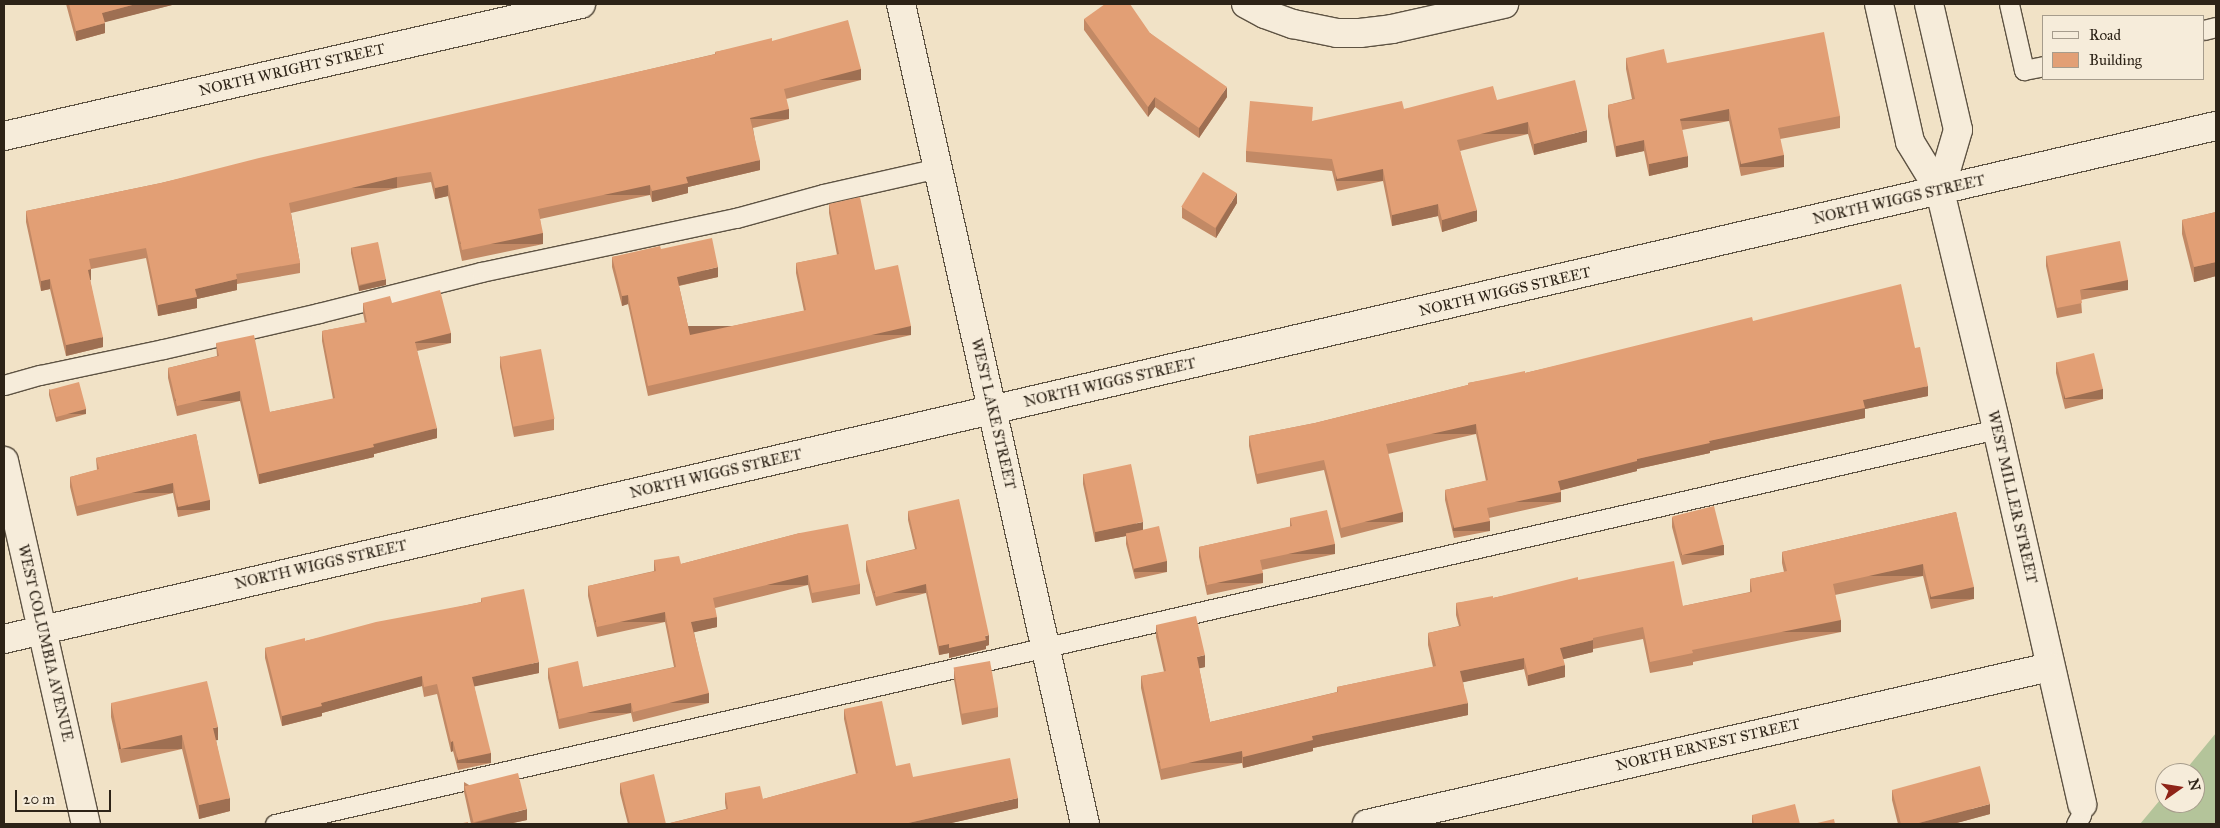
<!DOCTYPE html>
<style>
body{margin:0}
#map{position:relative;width:2220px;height:828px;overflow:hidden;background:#f1e2c6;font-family:"IM FELL Great Primer",serif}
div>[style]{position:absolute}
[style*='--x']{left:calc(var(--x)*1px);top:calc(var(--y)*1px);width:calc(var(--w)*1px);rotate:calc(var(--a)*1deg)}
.green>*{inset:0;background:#b4c49a}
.roads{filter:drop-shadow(1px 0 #5e5343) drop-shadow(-1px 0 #5e5343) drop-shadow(0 1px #5e5343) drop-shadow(0 -1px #5e5343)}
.lane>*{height:19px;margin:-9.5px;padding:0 9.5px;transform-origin:9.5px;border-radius:9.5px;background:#f6ecda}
.street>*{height:28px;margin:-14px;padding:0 14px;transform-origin:14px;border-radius:14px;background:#f6ecda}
.secondary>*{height:28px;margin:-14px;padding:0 14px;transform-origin:14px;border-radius:14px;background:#f6ecda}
.wall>*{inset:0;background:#c28965}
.shaded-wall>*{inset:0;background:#9e6f52;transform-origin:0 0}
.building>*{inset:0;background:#e29f75;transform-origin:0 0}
span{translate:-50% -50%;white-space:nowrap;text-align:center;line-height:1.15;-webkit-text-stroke:5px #f6ecda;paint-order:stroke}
.street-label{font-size:15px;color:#2d2317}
.frame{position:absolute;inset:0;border:5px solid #2d2317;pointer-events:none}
.legend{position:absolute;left:2042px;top:15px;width:162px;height:65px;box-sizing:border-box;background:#f6ecda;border:1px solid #a69c8c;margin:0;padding:6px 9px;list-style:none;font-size:15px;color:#2d2317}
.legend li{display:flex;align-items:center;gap:10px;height:25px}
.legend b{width:25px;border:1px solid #a69c8c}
.north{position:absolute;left:2155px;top:763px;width:50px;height:50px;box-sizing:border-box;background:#f6ecda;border:1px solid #a69c8c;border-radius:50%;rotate:77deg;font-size:14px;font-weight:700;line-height:20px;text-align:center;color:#2d2317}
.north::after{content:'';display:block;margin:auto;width:18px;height:22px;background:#8f2418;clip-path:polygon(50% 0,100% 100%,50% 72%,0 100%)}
.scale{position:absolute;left:15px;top:790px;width:96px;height:22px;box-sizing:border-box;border:2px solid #2d2317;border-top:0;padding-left:6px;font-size:15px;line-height:18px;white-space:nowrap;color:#2d2317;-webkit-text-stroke:4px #f6ecda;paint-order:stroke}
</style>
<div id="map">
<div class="green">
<div style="clip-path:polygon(2216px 733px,2216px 824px,2140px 824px,2165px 794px,2165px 803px,2195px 803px,2195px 773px,2183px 773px)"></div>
</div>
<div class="roads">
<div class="lane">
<div style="--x:2009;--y:4;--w:68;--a:77.2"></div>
<div style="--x:2024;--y:70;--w:20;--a:-11"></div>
<div style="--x:2204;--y:30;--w:12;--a:-14"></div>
<div style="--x:4;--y:385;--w:37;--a:-16"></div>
<div style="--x:40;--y:375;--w:126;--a:-11.9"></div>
<div style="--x:163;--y:349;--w:160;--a:-13"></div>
<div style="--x:319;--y:313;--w:167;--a:-14.2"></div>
<div style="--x:481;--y:272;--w:261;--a:-12"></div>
<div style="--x:736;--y:218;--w:90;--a:-15.4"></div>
<div style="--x:823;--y:194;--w:118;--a:-12.7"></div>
<div style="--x:275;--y:824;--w:1767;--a:-12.92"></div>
<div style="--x:2076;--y:824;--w:10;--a:-61"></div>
<div style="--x:2081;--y:815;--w:11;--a:-85"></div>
</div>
<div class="street">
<div style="--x:901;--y:4;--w:840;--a:77.35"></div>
<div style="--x:1246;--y:4;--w:21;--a:28"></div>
<div style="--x:1265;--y:14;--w:30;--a:20"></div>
<div style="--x:1293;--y:24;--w:45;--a:11.6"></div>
<div style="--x:1337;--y:33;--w:23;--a:0"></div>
<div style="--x:1360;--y:33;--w:32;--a:-7"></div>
<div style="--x:1392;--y:29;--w:115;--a:-12.6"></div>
<div style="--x:1879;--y:4;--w:141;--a:77.3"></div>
<div style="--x:1910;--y:142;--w:57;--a:58.5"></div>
<div style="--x:1940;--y:191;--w:245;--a:76.5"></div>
<div style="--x:1997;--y:429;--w:385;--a:77.2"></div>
<div style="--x:1929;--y:4;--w:129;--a:77"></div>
<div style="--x:1958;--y:130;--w:64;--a:106.4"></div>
<div style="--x:4;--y:136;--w:592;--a:-12.89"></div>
<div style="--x:4;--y:461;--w:372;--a:77.3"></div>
<div style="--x:1367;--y:824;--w:701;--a:-12.95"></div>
</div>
<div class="secondary">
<div style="--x:4;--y:639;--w:2271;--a:-13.06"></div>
</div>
</div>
<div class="wall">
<div style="clip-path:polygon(66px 4px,176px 4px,104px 22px,105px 33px,76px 41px)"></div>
<div style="clip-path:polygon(1084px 19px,1150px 33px,1227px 97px,1199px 138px,1155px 107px,1148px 117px,1084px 30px)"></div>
<div style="clip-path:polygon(772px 41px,861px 80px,786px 99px,789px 119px,753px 128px,760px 170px,688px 187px,688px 193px,652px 202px,650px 195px,540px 219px,543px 244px,462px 261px,448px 196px,435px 199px,431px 182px,397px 188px,291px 213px,300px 263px,300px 273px,237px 284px,237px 290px,197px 299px,197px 308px,158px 316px,146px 258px,91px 269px,91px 280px,90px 280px,103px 347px,66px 356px,50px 289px,41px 291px,26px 222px,26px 211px,161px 183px,715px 54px,715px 52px)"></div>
<div style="clip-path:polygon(1626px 58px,1667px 63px,1840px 116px,1840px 128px,1780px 139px,1784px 167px,1741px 176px,1729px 121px,1682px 130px,1688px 167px,1649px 176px,1644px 151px,1616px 157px,1608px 117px,1608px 105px,1632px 99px,1626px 69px)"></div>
<div style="clip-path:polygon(1497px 100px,1587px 142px,1534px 155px,1528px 134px,1460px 151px,1477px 221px,1442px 232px,1438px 216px,1392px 226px,1383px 181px,1337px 191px,1332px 171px,1246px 162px,1246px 151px,1313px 121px,1404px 109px)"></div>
<div style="clip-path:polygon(1237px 203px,1216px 238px,1182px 218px,1182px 207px)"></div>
<div style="clip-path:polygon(829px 204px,875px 270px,911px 335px,648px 396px,628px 304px,622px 306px,612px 267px,612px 257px,661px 249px,718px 277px,679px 286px,690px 335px,804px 311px,796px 273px,796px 263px,837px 255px,829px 213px)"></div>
<div style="clip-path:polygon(2216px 212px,2216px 276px,2194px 282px,2182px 234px,2182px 220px)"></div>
<div style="clip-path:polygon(351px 247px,386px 285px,359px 291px,351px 253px)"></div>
<div style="clip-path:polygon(2046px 256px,2128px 290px,2081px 300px,2082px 313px,2057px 318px,2046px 266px)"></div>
<div style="clip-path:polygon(363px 303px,392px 303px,451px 343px,417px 351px,437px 438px,374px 454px,374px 457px,259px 484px,240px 401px,177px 416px,168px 378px,168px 368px,217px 356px,216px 343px,270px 412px,333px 399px,322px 341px,322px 331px,365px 323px,363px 313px)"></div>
<div style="clip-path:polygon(1753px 321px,1915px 348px,1928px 396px,1865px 409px,1865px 418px,1710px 451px,1710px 453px,1637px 469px,1637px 471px,1561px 490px,1561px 502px,1489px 518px,1490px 531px,1454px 538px,1445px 500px,1445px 490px,1486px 481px,1476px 434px,1388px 454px,1403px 522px,1341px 538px,1324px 470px,1257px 484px,1249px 446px,1249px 436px,1315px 423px,1468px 385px,1468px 383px,1525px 373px)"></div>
<div style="clip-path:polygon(500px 356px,554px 419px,554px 430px,514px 437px,500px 367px)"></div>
<div style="clip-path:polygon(2056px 362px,2103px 399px,2065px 409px,2056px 373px)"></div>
<div style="clip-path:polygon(49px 389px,86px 414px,56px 422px,49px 395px)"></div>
<div style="clip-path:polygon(196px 434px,210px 510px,178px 517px,173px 493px,77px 516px,70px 487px,70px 477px,97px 470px,96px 458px)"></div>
<div style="clip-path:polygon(1083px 474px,1143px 530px,1167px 572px,1135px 579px,1126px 544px,1126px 536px,1095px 542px,1083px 484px)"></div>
<div style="clip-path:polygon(908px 511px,989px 645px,986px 646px,986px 649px,949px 658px,949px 653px,939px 655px,926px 593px,876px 606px,866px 571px,866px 561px,915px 549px,908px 520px)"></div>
<div style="clip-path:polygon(1956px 512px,1974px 599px,1931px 609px,1923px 576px,1835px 595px,1841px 632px,1693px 662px,1693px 665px,1650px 673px,1643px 639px,1593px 649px,1593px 652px,1563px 659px,1565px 677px,1528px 686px,1524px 669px,1463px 682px,1468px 715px,1313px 748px,1313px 751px,1243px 768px,1242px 763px,1161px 780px,1141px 688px,1141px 676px,1164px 672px,1156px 637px,1156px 625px,1205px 667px,1199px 668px,1210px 722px,1337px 692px,1337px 687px,1433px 667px,1428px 645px,1428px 633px,1459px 626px,1456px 615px,1456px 603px,1493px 598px,1578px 580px,1683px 606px,1750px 592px,1750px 579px,1784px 572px,1782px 563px,1782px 552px)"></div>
<div style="clip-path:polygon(1672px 517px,1724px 555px,1682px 565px,1672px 527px)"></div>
<div style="clip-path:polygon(1290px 518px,1335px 554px,1262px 570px,1263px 583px,1207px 595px,1199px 557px,1199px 547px,1290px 527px)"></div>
<div style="clip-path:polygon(800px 533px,860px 584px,860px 594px,812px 603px,808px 585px,715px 608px,717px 627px,694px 632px,709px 703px,633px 722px,631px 713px,559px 729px,548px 678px,548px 668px,583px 687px,674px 667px,665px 622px,597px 637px,588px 596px,588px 586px,654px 571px,654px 560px,681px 564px)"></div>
<div style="clip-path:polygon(481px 598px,539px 673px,474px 686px,491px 763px,458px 770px,453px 751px,451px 752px,437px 694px,424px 697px,422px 686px,322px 713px,322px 716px,282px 726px,265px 658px,265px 648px,305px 641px,481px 602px)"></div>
<div style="clip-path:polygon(954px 670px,998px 707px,998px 717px,962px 725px,954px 680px)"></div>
<div style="clip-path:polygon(111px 703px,218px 740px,216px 740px,230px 811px,199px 819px,182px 749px,121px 763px,111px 717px)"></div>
<div style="clip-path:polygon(844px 709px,896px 766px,913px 777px,1018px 808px,947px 824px,628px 824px,620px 793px,620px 783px,666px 824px,726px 809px,725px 803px,725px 793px,763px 799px,856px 774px,844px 719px)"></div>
<div style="clip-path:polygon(464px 782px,527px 820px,508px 824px,471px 824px,464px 792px)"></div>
<div style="clip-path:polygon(1892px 790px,1990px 814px,1953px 824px,1898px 824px,1892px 800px)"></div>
<div style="clip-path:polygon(1752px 815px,1800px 824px,1752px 824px)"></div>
</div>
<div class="shaded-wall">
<div style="clip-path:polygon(136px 4px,176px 4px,102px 23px,102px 13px)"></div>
<div style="clip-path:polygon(105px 23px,105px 33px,76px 41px,76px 31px)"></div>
<div style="left:861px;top:69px;width:11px;height:80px;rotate:90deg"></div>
<div style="clip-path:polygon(1227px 87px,1227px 97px,1199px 138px,1199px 128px)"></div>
<div style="clip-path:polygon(1155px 97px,1155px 107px,1148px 117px,1148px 107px)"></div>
<div style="left:789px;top:109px;width:10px;height:40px;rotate:90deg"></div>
<div style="left:1729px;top:109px;width:12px;height:50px;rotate:90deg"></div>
<div style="left:1528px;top:122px;width:12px;height:73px;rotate:90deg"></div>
<div style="clip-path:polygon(1587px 130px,1587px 142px,1534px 155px,1534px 144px)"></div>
<div style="clip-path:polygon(1644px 140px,1644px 151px,1616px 157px,1616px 146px)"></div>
<div style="left:1784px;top:155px;width:12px;height:44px;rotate:90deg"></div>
<div style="clip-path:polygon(1688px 156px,1688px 167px,1649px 176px,1649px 164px)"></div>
<div style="clip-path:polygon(760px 160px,760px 170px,688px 187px,688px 193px,652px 202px,652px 191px,686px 177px)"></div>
<div style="left:1383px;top:169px;width:12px;height:47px;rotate:90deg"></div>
<div style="left:397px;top:177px;width:11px;height:111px;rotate:90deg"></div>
<div style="clip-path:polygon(448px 185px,448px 196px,435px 199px,435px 188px)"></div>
<div style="left:650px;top:185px;width:10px;height:115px;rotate:90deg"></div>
<div style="clip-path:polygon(1237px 193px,1237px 203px,1216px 238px,1216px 228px)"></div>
<div style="clip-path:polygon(1438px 204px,1438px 216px,1392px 226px,1392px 215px)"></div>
<div style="clip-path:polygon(1477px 210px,1477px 221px,1442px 232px,1442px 220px)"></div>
<div style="left:543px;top:233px;width:11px;height:83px;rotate:90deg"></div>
<div style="clip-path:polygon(2216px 262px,2216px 276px,2194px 282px,2194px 267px)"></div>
<div style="clip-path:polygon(718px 267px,718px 277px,677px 286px,677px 277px)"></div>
<div style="clip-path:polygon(91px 269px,91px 280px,88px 281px,88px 270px)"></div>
<div style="clip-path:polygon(50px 279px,50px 289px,41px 291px,41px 281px)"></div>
<div style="clip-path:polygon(237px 279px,237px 290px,197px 299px,197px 308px,158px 316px,158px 305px,195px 289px)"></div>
<div style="clip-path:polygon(386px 279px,386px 285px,359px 291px,359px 286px)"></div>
<div style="left:2128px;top:280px;width:10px;height:49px;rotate:90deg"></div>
<div style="clip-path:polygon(628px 295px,628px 304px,622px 306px,622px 296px)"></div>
<div style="left:911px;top:326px;width:9px;height:270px;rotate:90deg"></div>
<div style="left:451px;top:333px;width:10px;height:37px;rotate:90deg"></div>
<div style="clip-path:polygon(103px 337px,103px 347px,66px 356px,66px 345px)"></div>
<div style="clip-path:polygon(1928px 386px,1928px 396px,1865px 409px,1865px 418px,1710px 451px,1710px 453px,1637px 469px,1637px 471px,1558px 491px,1558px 481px,1637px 459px,1709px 441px,1863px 400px)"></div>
<div style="left:2103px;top:389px;width:10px;height:39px;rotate:90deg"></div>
<div style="left:240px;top:391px;width:10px;height:65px;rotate:90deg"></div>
<div style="left:86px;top:409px;width:5px;height:31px;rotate:90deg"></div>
<div style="left:1476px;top:424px;width:10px;height:92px;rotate:90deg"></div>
<div style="clip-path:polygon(437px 428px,437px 438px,374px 454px,374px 457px,259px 484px,259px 474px)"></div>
<div style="left:173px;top:483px;width:10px;height:99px;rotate:90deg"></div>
<div style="left:1561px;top:492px;width:10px;height:76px;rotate:90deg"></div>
<div style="left:210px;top:500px;width:10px;height:33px;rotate:90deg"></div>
<div style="left:1403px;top:512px;width:10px;height:64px;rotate:90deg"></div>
<div style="left:1490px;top:521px;width:10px;height:37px;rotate:90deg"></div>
<div style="clip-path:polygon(1143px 522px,1143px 532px,1126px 533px,1126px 536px,1095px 542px,1095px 532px)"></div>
<div style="left:1335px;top:544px;width:10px;height:77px;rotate:90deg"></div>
<div style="left:1724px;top:545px;width:10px;height:43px;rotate:90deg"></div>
<div style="left:1167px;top:561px;width:11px;height:33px;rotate:90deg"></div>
<div style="left:1923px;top:564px;width:12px;height:92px;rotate:90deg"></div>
<div style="left:1263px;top:573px;width:10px;height:57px;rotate:90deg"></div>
<div style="left:808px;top:575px;width:10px;height:98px;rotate:90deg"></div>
<div style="left:926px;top:584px;width:9px;height:52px;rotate:90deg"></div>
<div style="left:1974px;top:587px;width:12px;height:44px;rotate:90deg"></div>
<div style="left:665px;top:612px;width:10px;height:70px;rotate:90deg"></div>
<div style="clip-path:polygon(717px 617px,717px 627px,691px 633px,691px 622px)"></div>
<div style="left:1841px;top:620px;width:12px;height:152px;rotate:90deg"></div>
<div style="clip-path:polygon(989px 635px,989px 645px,986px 646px,986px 649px,949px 658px,949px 648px)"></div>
<div style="clip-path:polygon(1593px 640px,1593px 652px,1560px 660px,1560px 648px)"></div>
<div style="clip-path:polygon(949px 644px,949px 653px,939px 655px,939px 646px)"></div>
<div style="clip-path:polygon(1205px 655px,1205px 667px,1197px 669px,1197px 657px)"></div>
<div style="clip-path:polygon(1524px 658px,1524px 669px,1460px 683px,1460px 671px)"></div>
<div style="clip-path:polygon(539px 662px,539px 673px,472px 687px,472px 677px)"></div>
<div style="clip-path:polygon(1565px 665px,1565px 677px,1528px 686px,1528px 675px)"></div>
<div style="clip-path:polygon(422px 676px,422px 686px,322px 713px,322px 716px,282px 726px,282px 716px,321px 703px)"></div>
<div style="left:709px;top:693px;width:10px;height:78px;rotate:90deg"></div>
<div style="left:631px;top:703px;width:10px;height:74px;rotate:90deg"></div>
<div style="clip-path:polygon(1468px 703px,1468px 715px,1313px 748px,1313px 751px,1243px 768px,1243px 757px,1312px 736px)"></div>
<div style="clip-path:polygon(218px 727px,218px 740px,213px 741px,213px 728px)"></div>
<div style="left:182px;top:735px;width:14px;height:63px;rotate:90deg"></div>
<div style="clip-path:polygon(453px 741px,453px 751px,451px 752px,451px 742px)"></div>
<div style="left:1242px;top:751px;width:12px;height:83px;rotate:90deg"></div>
<div style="left:491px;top:753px;width:10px;height:34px;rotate:90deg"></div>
<div style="clip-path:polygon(230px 798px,230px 811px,199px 819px,199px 805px)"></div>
<div style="clip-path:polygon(1018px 798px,1018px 808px,947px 824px,904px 824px)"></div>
<div style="clip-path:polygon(1990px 804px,1990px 814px,1953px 824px,1915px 824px)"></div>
<div style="clip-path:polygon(527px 809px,527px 820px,508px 824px,474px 824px,474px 823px)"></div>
</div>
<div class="building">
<div style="clip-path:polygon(69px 4px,136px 4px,102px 13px,105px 23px,76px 31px)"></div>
<div style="clip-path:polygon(1105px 4px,1130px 4px,1150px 33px,1227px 87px,1199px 128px,1155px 97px,1148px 107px,1084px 19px)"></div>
<div style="clip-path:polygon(848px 20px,861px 69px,784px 89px,789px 109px,750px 118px,760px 160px,686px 177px,688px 183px,652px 191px,650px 185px,538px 209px,543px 233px,462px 250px,448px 185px,435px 188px,431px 172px,397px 177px,289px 203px,300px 263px,236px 274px,237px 279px,195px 289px,197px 297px,158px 305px,146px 248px,89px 259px,91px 269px,88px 270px,103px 337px,66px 345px,50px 279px,41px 281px,26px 211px,161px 183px,259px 158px,716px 54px,715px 52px,772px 38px,772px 41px)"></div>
<div style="clip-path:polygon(1824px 32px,1840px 116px,1778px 128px,1784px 155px,1741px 164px,1729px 109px,1680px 119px,1688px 156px,1649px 164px,1644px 140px,1616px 146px,1608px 105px,1635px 99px,1626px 58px,1664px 49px,1667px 63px)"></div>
<div style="clip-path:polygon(1575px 80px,1587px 130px,1534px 144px,1528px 122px,1457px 140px,1477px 210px,1442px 220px,1438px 204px,1392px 215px,1383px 169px,1337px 179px,1332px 159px,1246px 151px,1250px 101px,1313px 107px,1312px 121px,1402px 101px,1404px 109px,1493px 86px,1497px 100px)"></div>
<div style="left:1203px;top:172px;width:40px;height:41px;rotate:32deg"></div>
<div style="clip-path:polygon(860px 197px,875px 270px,898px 265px,911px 326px,648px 386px,628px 295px,622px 296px,612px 257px,660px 246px,661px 249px,712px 238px,718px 267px,677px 277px,690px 335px,806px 310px,796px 263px,839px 254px,829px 204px)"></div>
<div style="clip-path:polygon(2216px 212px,2216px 262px,2194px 267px,2182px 220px)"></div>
<div style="clip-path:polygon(2120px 241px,2128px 280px,2080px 290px,2082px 303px,2057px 308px,2046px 256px)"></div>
<div style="left:378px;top:242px;width:38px;height:27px;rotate:78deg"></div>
<div style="clip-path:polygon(1901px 284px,1915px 348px,1920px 347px,1928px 386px,1863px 400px,1865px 408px,1709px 441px,1710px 443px,1637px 459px,1637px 461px,1558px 481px,1561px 492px,1487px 508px,1490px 521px,1454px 528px,1445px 490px,1488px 480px,1476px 424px,1386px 444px,1403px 512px,1341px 528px,1324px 460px,1257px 474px,1249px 436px,1315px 423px,1468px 385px,1468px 383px,1525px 371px,1525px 373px,1752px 317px,1753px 321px)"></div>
<div style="clip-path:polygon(440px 290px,451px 333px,415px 342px,437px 428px,373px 444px,374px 447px,259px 474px,240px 391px,177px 406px,168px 368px,219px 356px,216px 343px,254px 335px,270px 412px,335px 398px,322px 331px,367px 322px,363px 303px,390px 296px,392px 303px)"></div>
<div style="left:541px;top:349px;width:71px;height:42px;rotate:79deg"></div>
<div style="left:2094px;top:353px;width:37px;height:39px;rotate:76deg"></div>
<div style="left:79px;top:382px;width:28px;height:31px;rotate:75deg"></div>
<div style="clip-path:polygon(196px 434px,210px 500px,178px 507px,173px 483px,77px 506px,70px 477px,99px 469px,96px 458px)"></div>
<div style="left:1131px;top:464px;width:59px;height:49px;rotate:78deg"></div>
<div style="clip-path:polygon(959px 499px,989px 635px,985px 636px,986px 640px,949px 648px,949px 644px,939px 646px,926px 584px,876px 597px,866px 561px,917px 549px,908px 511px)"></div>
<div style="left:1714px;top:506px;width:40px;height:43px;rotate:76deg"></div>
<div style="clip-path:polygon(1327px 510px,1335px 544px,1260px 560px,1263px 573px,1207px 585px,1199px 547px,1292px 526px,1290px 518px)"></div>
<div style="clip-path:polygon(1956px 512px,1974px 587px,1931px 597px,1923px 564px,1833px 584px,1841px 620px,1692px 650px,1693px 653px,1650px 662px,1643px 627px,1593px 638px,1593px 640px,1560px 648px,1565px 665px,1528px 675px,1524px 658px,1460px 671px,1468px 703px,1312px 736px,1313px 740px,1243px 757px,1242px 751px,1161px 769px,1141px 676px,1166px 671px,1156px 625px,1196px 616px,1205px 655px,1197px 657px,1210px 722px,1338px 692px,1337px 687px,1436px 666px,1428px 633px,1461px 626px,1456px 603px,1493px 596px,1493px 598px,1578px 577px,1578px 580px,1674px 561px,1683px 606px,1752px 592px,1750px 579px,1787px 571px,1782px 552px)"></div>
<div style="clip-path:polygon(848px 524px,860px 584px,812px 593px,808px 575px,713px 598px,717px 617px,691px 622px,709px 693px,633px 712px,631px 703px,559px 719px,548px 668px,578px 661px,583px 687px,676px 667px,665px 612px,597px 627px,588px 586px,656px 571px,654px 560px,679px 556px,681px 564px,800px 533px)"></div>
<div style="left:1159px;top:526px;width:36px;height:34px;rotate:77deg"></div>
<div style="clip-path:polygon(524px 589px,539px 662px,472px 677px,491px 753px,458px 760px,453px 741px,451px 742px,437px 684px,424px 687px,422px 676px,321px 703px,322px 706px,282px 716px,265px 648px,305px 638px,305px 641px,376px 622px,482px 602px,481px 598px)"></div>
<div style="left:990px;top:661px;width:47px;height:37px;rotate:80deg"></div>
<div style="clip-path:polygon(207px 681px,218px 727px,213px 728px,230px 798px,199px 805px,182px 735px,121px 749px,111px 703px)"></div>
<div style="clip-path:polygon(882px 701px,896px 766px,910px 763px,913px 777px,1010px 758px,1018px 798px,904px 824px,630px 824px,620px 783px,654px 774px,666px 824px,728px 809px,725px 793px,760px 786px,763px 799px,858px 773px,844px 709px)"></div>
<div style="clip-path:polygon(1980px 766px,1990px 804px,1915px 824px,1901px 824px,1892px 790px)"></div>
<div style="left:518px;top:773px;width:37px;height:55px;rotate:76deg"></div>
<div style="clip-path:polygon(1795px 804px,1800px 824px,1754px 824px,1752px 815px)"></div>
<div style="clip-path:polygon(1834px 819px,1835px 824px,1813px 824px)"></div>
<div style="clip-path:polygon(468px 822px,468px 824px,458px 824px)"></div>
</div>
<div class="street-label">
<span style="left:292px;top:70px;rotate:-13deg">NORTH WRIGHT STREET</span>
<span style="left:1899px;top:200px;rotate:-13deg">NORTH WIGGS STREET</span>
<span style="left:1505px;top:292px;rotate:-13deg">NORTH WIGGS STREET</span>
<span style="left:1110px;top:383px;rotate:-13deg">NORTH WIGGS STREET</span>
<span style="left:993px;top:414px;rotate:77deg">WEST LAKE STREET</span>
<span style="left:716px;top:474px;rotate:-13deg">NORTH WIGGS STREET</span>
<span style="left:2012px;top:497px;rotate:77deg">WEST MILLER STREET</span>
<span style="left:321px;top:565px;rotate:-13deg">NORTH WIGGS STREET</span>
<span style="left:45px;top:643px;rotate:77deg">WEST COLUMBIA AVENUE</span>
<span style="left:1708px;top:745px;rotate:-13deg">NORTH ERNEST STREET</span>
</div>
<div class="frame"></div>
<ul class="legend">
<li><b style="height:6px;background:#f6ecda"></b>Road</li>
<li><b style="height:14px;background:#e29f75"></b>Building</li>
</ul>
<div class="north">N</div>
<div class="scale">20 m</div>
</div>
